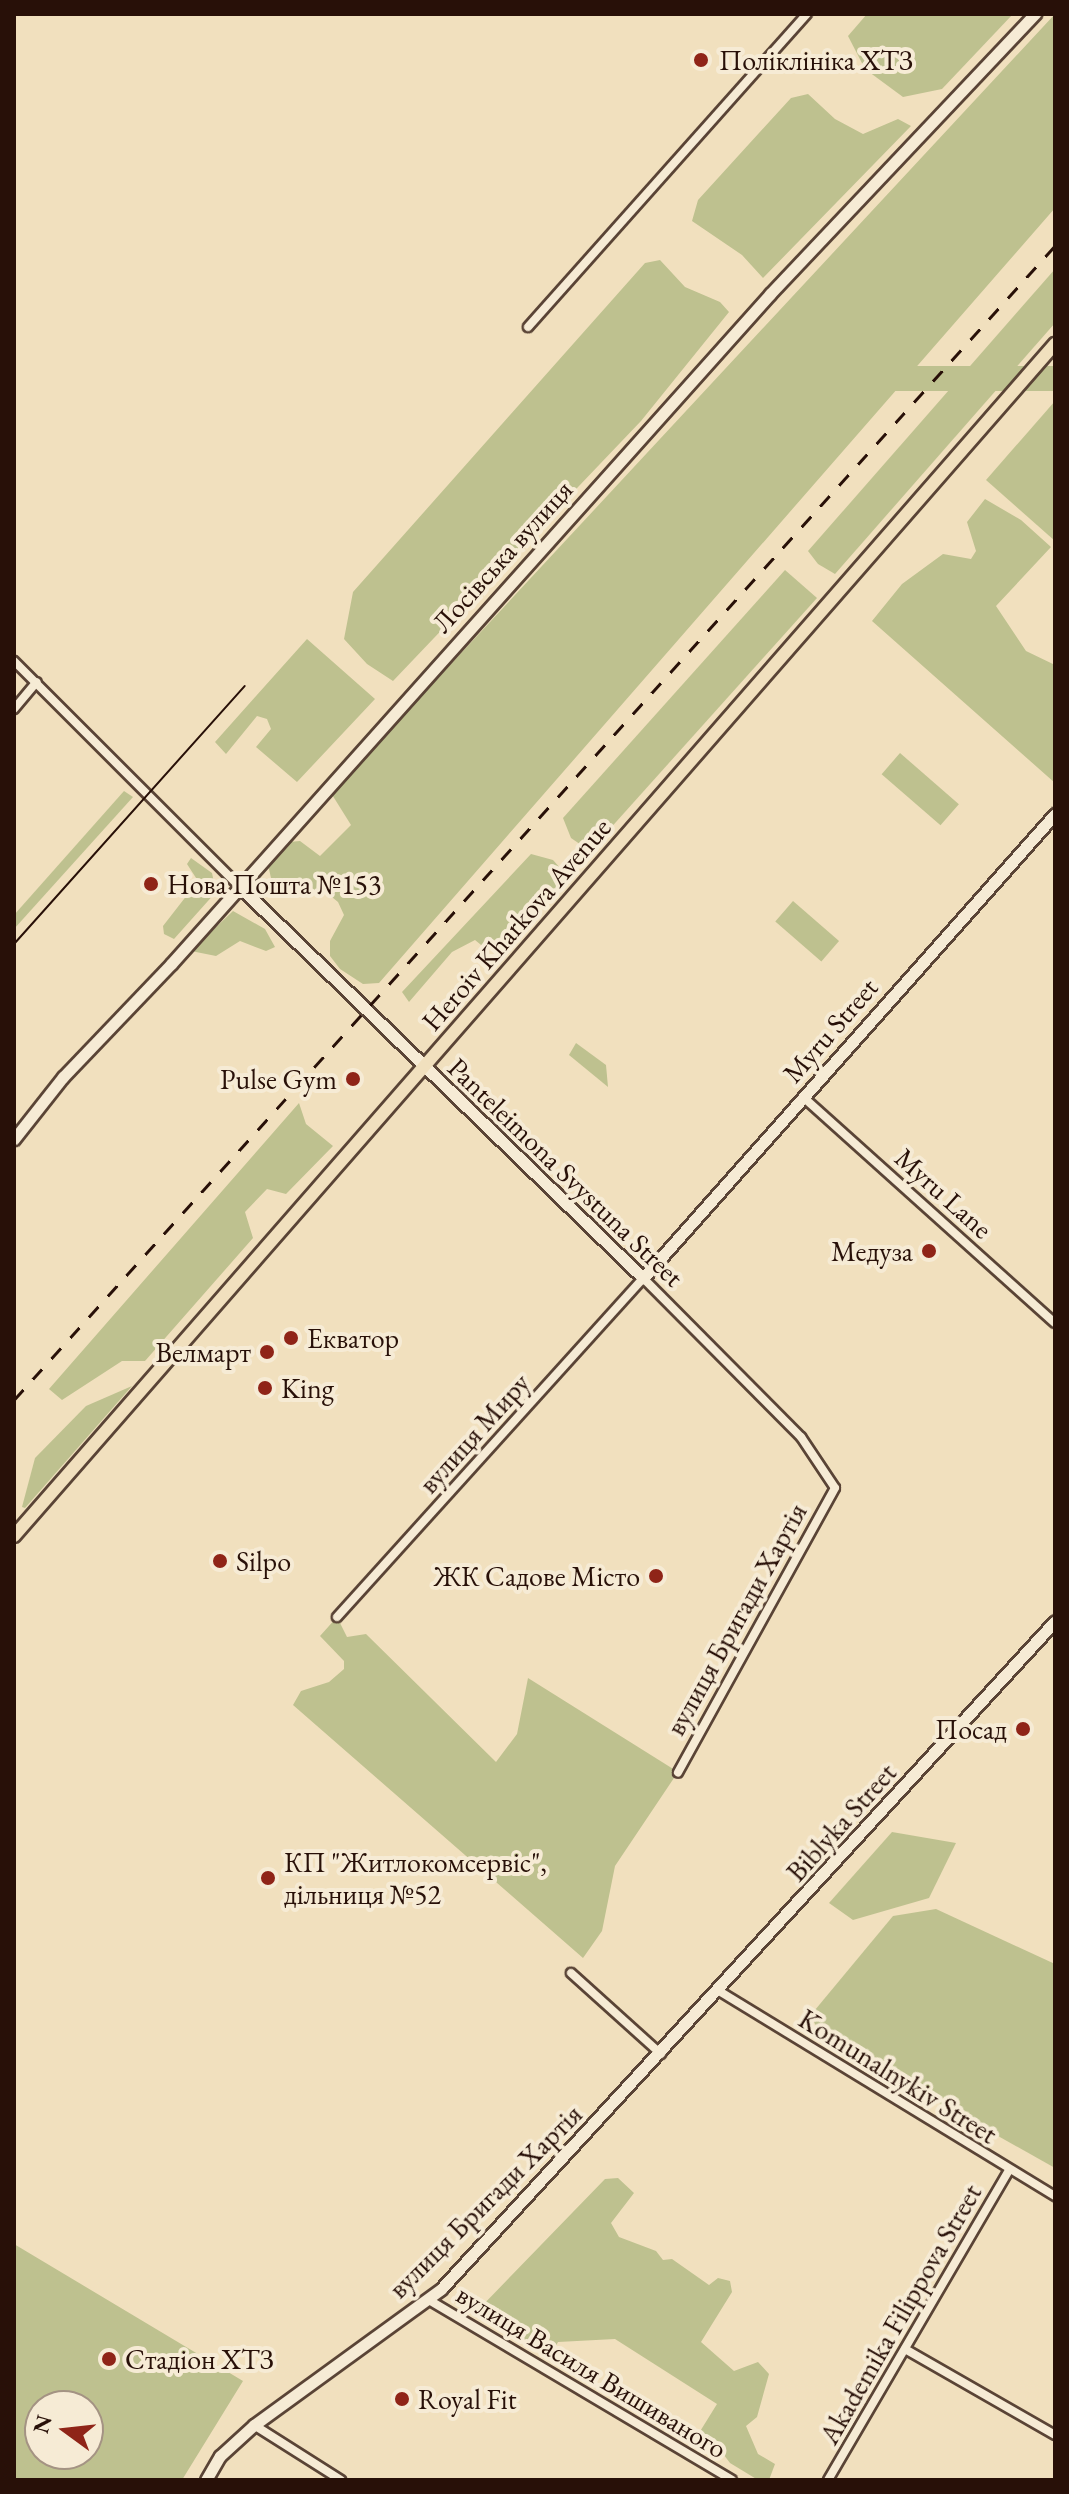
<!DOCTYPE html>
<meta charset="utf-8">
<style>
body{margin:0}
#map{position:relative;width:1069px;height:2494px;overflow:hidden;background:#f1e0be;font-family:"EB Garamond",serif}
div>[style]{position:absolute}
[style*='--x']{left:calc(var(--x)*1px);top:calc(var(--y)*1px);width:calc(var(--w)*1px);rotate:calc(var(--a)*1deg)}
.green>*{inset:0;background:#bec18f;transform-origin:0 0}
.roads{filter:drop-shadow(2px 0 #5a4436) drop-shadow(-2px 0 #5a4436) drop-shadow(0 2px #5a4436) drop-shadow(0 -2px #5a4436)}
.street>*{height:8px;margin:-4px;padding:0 4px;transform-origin:4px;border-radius:4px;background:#f6ebd5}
.secondary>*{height:11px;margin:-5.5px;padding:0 5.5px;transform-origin:5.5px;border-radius:5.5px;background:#f6ebd5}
.primary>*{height:12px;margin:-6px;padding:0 6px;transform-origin:6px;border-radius:6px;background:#f1e0be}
.tram>*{height:2px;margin:-1px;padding:0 1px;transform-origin:1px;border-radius:1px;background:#281008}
.rail>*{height:3px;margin-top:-1.5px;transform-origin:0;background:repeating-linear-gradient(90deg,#281008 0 14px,transparent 0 28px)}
.dots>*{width:22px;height:22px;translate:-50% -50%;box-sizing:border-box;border:4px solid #f6ebd5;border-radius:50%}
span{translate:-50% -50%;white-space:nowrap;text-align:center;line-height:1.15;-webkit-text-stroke:8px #f6ebd5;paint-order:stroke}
.poi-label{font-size:28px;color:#281008}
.left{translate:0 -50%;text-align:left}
.right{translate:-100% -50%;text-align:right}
.street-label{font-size:28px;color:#281008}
.frame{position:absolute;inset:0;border:16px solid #281008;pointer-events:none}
.north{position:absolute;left:24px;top:2390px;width:80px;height:80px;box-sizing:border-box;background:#f6ebd5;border:2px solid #a49383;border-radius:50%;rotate:285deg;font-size:22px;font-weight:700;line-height:32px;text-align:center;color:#281008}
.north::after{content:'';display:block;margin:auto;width:28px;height:36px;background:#8f2418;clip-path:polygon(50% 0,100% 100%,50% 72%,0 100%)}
</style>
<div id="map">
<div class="green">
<div style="clip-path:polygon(867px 14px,1013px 14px,942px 89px,903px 97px,865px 69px,848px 36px)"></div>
<div style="clip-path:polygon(1055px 14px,1055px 208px,379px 983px,363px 984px,340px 969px,330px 956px,330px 941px,344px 915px,338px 902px,327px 893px,287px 895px,271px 878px,268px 865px,289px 842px,300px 841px,320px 856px,351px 825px,331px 793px)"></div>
<div style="clip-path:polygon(808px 94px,835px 119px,863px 134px,898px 119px,911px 126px,763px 278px,742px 255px,692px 221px,698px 200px,791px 98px)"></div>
<div style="clip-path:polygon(660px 260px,685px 287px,720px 302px,729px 312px,641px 421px,393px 681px,367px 664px,344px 639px,353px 592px,645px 263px)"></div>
<div style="clip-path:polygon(1055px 269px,1055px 323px,835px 574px,818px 564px,808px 551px)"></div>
<div style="left:1055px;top:366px;width:25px;height:233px;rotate:90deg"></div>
<div style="clip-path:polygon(1055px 401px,1055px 541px,986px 480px)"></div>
<div style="clip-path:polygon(985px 499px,1021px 520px,1051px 547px,996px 606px,1026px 651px,1055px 665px,1055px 783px,872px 621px,902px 584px,943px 554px,971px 559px,976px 551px,967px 522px)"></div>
<div style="clip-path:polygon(785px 570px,817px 598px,590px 851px,571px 838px,563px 818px)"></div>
<div style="clip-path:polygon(307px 639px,375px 699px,297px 782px,256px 747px,271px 729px,267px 719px,257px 716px,226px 754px,215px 742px)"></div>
<div style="left:900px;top:753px;width:78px;height:28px;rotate:41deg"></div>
<div style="clip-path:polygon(124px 791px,133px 797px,14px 929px,14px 915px)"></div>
<div style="clip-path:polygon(531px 854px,553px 860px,568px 877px,507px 950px,486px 949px,475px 940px,452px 952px,409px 1002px,402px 992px)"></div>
<div style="clip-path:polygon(191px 858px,212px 873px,216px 892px,174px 939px,164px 934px,163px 926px,198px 881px,187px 864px)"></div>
<div style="left:793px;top:901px;width:61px;height:27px;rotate:41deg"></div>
<div style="clip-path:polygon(233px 911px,265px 929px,275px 947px,266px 951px,240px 941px,216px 956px,191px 951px)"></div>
<div style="clip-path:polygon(576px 1043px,606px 1065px,608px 1087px,569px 1055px)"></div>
<div style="clip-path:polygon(299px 1103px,306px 1124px,333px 1146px,286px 1194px,267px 1189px,245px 1212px,253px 1238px,145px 1361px,122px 1361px,62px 1400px,49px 1389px)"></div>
<div style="clip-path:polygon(132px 1386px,25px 1508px,22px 1507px,35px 1458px,86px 1406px)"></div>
<div style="clip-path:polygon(337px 1617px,347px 1637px,366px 1634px,496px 1762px,517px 1734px,528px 1678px,678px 1772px,615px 1866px,602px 1931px,583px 1958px,293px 1705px,301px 1691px,329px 1682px,344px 1669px,344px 1661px,320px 1636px)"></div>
<div style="clip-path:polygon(892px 1832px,956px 1843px,929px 1898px,853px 1920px,829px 1903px)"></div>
<div style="clip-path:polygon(936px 1909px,1055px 1964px,1055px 2168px,824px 2038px,810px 2016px,893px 1916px)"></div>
<div style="clip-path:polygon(618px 2178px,634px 2193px,611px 2223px,619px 2237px,656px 2251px,663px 2260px,672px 2259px,709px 2285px,718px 2278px,730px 2281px,732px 2292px,701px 2342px,734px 2371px,758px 2362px,769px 2374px,757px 2417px,746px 2426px,758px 2454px,775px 2464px,769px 2480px,758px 2480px,730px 2463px,711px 2438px,699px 2433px,717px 2404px,615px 2339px,558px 2342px,550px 2357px,479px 2316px,479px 2309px,605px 2179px)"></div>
<div style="clip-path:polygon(evenodd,14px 2244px,243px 2381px,182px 2480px,14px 2480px,14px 2244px,40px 2406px,88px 2406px,88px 2454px,40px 2454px,40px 2406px)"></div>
</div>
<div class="roads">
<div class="street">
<div style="--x:528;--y:327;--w:419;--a:-48.3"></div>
<div style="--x:14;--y:661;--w:317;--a:45"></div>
<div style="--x:14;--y:709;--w:35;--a:-50"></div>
<div style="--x:803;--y:1097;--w:338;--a:41.9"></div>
<div style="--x:337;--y:1617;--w:457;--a:-47.9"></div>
<div style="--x:643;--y:1278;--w:224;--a:45.2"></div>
<div style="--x:801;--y:1437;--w:61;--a:56.3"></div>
<div style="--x:835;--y:1488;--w:325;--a:118.9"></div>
<div style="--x:571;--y:1973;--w:121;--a:42"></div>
<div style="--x:719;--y:1991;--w:394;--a:31.4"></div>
<div style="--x:429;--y:2300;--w:352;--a:30.7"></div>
<div style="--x:905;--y:2349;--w:173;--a:29.8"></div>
<div style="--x:254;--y:2425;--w:103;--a:32.3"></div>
<div style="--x:828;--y:2480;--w:359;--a:-59.7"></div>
</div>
<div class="secondary">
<div style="--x:238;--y:885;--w:564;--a:44.14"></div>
<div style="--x:643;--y:1278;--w:621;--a:-48.4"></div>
<div style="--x:14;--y:1139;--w:79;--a:-51.7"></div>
<div style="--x:63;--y:1077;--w:156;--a:-46.3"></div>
<div style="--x:171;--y:964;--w:899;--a:-48.2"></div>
<div style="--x:770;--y:294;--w:386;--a:-46.6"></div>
<div style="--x:206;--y:2480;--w:28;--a:-60"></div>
<div style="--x:220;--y:2456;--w:46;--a:-42.4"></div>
<div style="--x:254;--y:2425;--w:231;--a:-36"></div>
<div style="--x:441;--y:2289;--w:907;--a:-47.41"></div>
</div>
<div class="primary">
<div style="--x:14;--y:1536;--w:1583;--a:-48.87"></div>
</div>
</div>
<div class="tram">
<div style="--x:14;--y:944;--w:346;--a:-48.2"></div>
</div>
<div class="rail">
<div style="--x:14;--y:1400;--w:1554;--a:-47.95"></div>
</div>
<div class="dots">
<div style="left:701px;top:60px;background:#8f2418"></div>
<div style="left:151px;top:884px;background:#8f2418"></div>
<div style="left:353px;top:1079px;background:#8f2418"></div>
<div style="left:929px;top:1251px;background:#8f2418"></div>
<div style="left:291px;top:1338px;background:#8f2418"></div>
<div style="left:267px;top:1352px;background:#8f2418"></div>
<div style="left:265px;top:1388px;background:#8f2418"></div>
<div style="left:220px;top:1561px;background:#8f2418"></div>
<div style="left:656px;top:1576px;background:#8f2418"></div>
<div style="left:1023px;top:1729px;background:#8f2418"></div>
<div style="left:268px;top:1878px;background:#8f2418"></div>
<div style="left:109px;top:2359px;background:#8f2418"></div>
<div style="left:402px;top:2399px;background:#8f2418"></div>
</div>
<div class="poi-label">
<span class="left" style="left:719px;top:60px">Поліклініка ХТЗ</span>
<span class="left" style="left:167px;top:884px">Нова Пошта №153</span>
<span class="right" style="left:337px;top:1079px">Pulse Gym</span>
<span class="right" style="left:913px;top:1251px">Медуза</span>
<span class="left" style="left:307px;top:1338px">Екватор</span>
<span class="right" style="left:251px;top:1352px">Велмарт</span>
<span class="left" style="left:281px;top:1388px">King</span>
<span class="left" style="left:236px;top:1561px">Silpo</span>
<span class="right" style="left:640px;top:1576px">ЖК Садове Місто</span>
<span class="right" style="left:1007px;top:1729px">Посад</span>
<span class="left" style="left:284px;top:1878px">КП "Житлокомсервіс",<br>дільниця №52</span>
<span class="left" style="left:125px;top:2359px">Стадіон ХТЗ</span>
<span class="left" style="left:418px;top:2399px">Royal Fit</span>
</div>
<div class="street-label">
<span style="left:502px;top:556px;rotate:-48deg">Лосівська вулиця</span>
<span style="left:516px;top:924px;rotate:-49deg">Heroiv Kharkova Avenue</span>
<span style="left:830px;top:1030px;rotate:-49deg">Myru Street</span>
<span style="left:566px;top:1172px;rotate:44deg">Panteleimona Svystuna Street</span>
<span style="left:944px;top:1193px;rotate:42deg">Myru Lane</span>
<span style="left:474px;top:1433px;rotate:-48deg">вулиця Миру</span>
<span style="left:736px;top:1619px;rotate:-61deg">вулиця Бригади Хартія</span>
<span style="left:841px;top:1822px;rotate:-48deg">Biblyka Street</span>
<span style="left:898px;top:2076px;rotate:32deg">Komunalnykiv Street</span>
<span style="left:485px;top:2201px;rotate:-45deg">вулиця Бригади Хартія</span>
<span style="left:900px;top:2314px;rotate:-60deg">Akademika Filippova Street</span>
<span style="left:592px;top:2371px;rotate:31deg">вулиця Василя Вишиваного</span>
</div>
<div class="frame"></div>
<div class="north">N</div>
</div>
